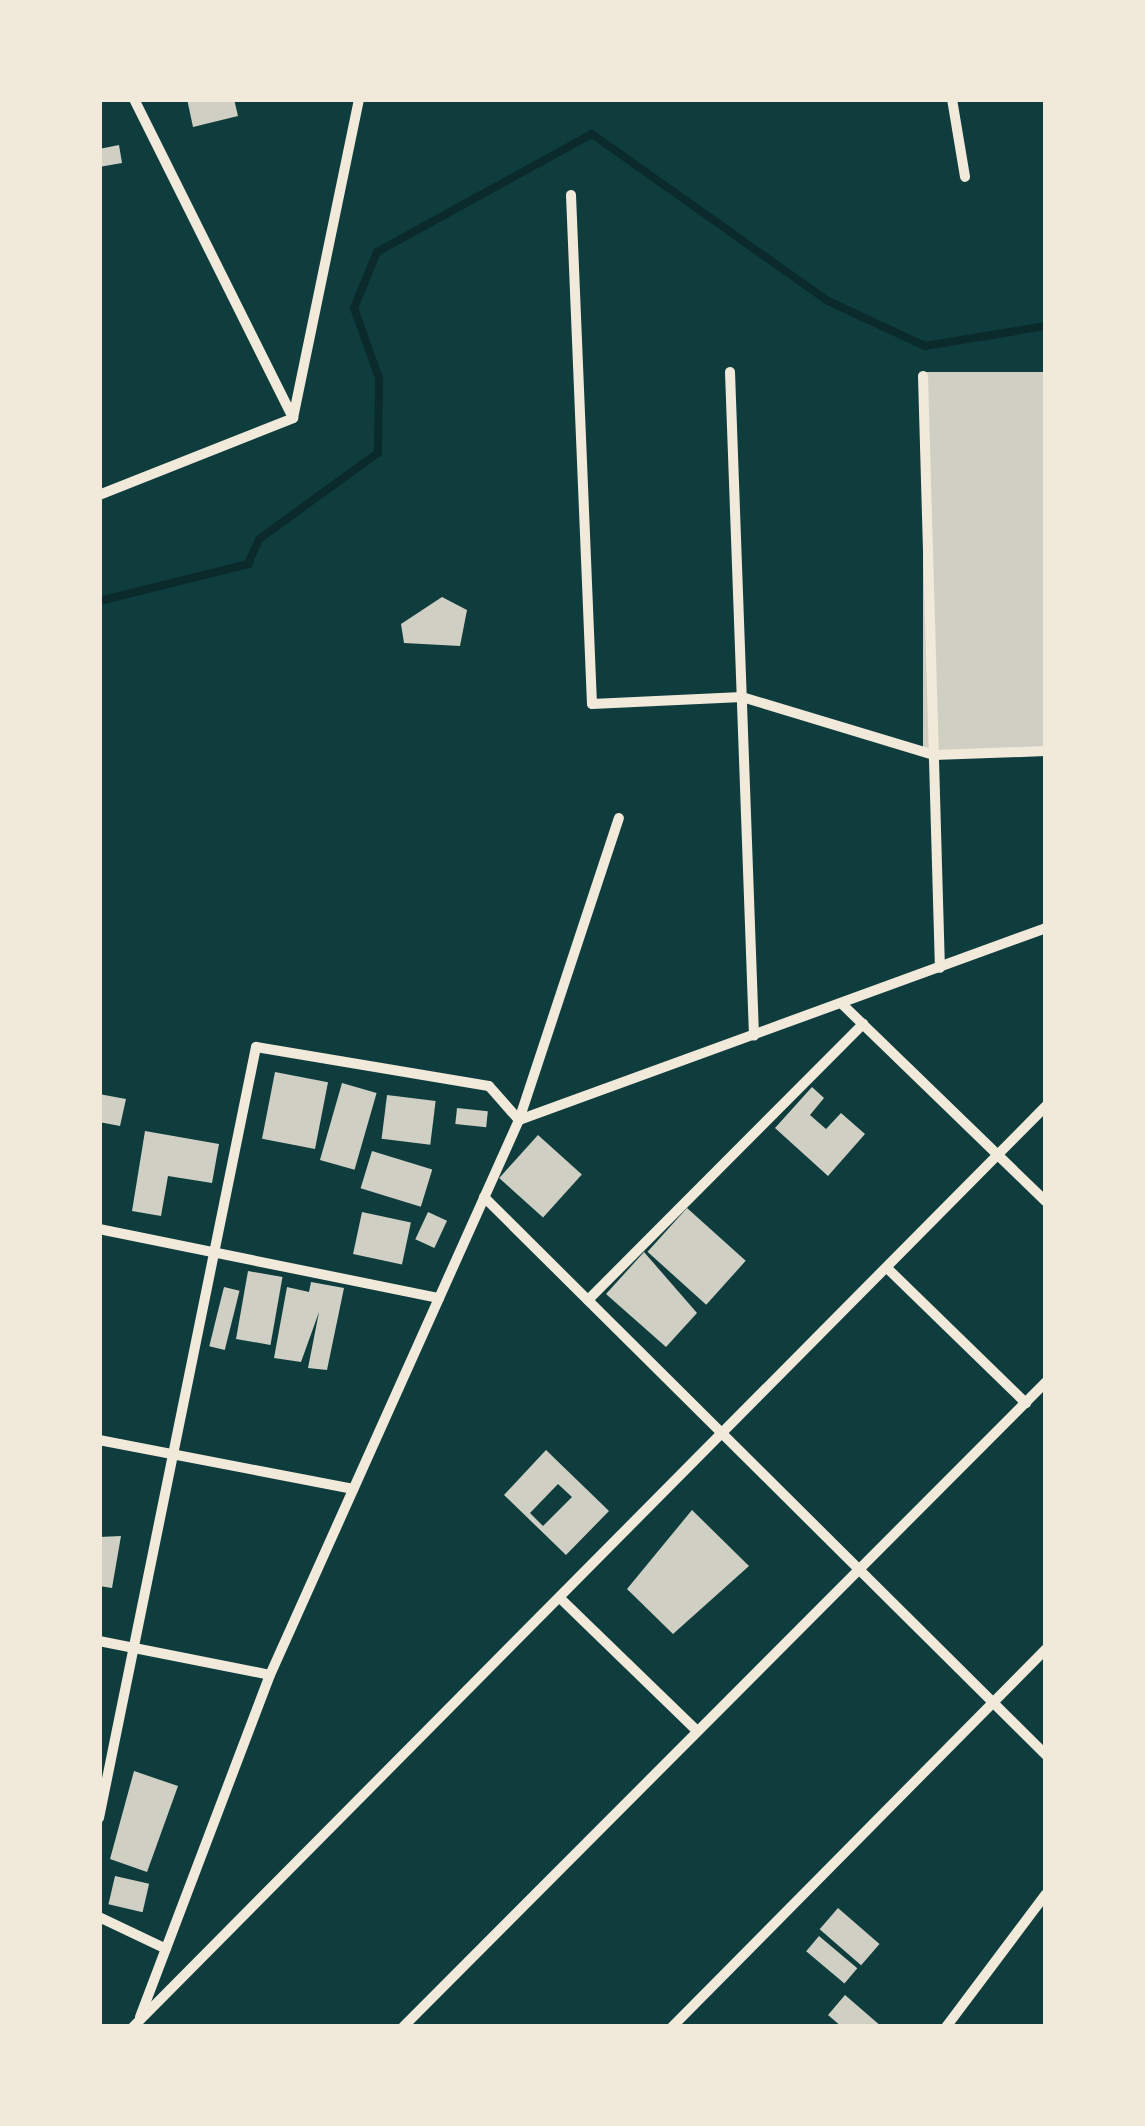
<!DOCTYPE html>
<style>
body{margin:0}
#map{position:relative;width:1145px;height:2126px;overflow:hidden;background:#0f3d3e;font-family:Signika,sans-serif}
div>[style]{position:absolute}
[style*='--x']{left:calc(var(--x)*1px);top:calc(var(--y)*1px);width:calc(var(--w)*1px);rotate:calc(var(--a)*1deg)}
.stream>*{height:8px;margin:-4px;padding:0 4px;transform-origin:4px;border-radius:4px;background:#0a2a2b}
.building>*{inset:0;background:#cfcfc3;transform-origin:0 0}
.minor>*{height:10px;margin:-5px;padding:0 5px;transform-origin:5px;border-radius:5px;background:#f1e9da}
span{translate:-50% -50%;white-space:nowrap;text-align:center;line-height:1.15;-webkit-text-stroke:9px #f1e9da;paint-order:stroke}
.frame{position:absolute;inset:0;border:102px solid #f1e9da;pointer-events:none}
</style>
<div id="map">
<div class="stream">
<div style="--x:99;--y:601;--w:154;--a:-13.9"></div>
<div style="--x:248;--y:564;--w:27;--a:-66"></div>
<div style="--x:259;--y:539;--w:147;--a:-35.9"></div>
<div style="--x:378;--y:453;--w:75;--a:-89.2"></div>
<div style="--x:379;--y:378;--w:74;--a:-109.7"></div>
<div style="--x:354;--y:308;--w:61;--a:-67.7"></div>
<div style="--x:377;--y:252;--w:245;--a:-28.8"></div>
<div style="--x:592;--y:134;--w:289;--a:35.3"></div>
<div style="--x:828;--y:301;--w:107;--a:24.9"></div>
<div style="--x:925;--y:346;--w:123;--a:-9.4"></div>
</div>
<div class="building">
<div style="clip-path:polygon(187px 99px,234px 99px,238px 116px,193px 127px)"></div>
<div style="clip-path:polygon(119px 145px,122px 163px,99px 167px,99px 149px)"></div>
<div style="left:1046px;top:372px;width:379px;height:123px;rotate:90deg"></div>
<div style="clip-path:polygon(442px 597px,467px 610px,460px 646px,404px 643px,401px 624px)"></div>
<div style="left:275px;top:1072px;width:54px;height:68px;rotate:11deg"></div>
<div style="left:342px;top:1083px;width:36px;height:80px;rotate:16deg"></div>
<div style="clip-path:polygon(812px 1087px,824px 1098px,810px 1115px,826px 1129px,841px 1113px,865px 1134px,828px 1176px,775px 1128px)"></div>
<div style="clip-path:polygon(99px 1094px,126px 1099px,120px 1126px,99px 1122px)"></div>
<div style="left:387px;top:1095px;width:49px;height:44px;rotate:7deg"></div>
<div style="left:457px;top:1108px;width:31px;height:16px;rotate:6deg"></div>
<div style="clip-path:polygon(145px 1131px,219px 1144px,212px 1183px,168px 1176px,161px 1216px,132px 1211px)"></div>
<div style="left:538px;top:1135px;width:59px;height:58px;rotate:42deg"></div>
<div style="left:372px;top:1151px;width:63px;height:39px;rotate:17deg"></div>
<div style="left:687px;top:1208px;width:79px;height:59px;rotate:42deg"></div>
<div style="left:362px;top:1212px;width:50px;height:43px;rotate:12deg"></div>
<div style="left:428px;top:1212px;width:21px;height:30px;rotate:25deg"></div>
<div style="clip-path:polygon(644px 1252px,697px 1313px,666px 1347px,606px 1294px)"></div>
<div style="left:248px;top:1271px;width:35px;height:69px;rotate:10deg"></div>
<div style="clip-path:polygon(311px 1282px,344px 1288px,327px 1370px,308px 1368px,319px 1312px,301px 1362px,274px 1358px,287px 1287px,309px 1292px)"></div>
<div style="left:224px;top:1287px;width:16px;height:61px;rotate:14deg"></div>
<div style="clip-path:polygon(evenodd,546px 1450px,609px 1511px,566px 1555px,504px 1495px,546px 1450px,558px 1484px,572px 1497px,543px 1526px,530px 1513px,558px 1484px)"></div>
<div style="clip-path:polygon(692px 1510px,749px 1566px,673px 1634px,627px 1589px)"></div>
<div style="clip-path:polygon(121px 1536px,112px 1588px,99px 1586px,99px 1537px)"></div>
<div style="clip-path:polygon(134px 1771px,178px 1786px,147px 1872px,110px 1859px)"></div>
<div style="left:115px;top:1876px;width:35px;height:29px;rotate:13deg"></div>
<div style="left:838px;top:1908px;width:55px;height:28px;rotate:41deg"></div>
<div style="left:819px;top:1936px;width:50px;height:20px;rotate:40deg"></div>
<div style="clip-path:polygon(845px 1995px,882px 2027px,842px 2027px,828px 2015px)"></div>
</div>
<div class="minor">
<div style="--x:134;--y:99;--w:356;--a:63.5"></div>
<div style="--x:952;--y:99;--w:79;--a:80.5"></div>
<div style="--x:571;--y:195;--w:509;--a:87.64"></div>
<div style="--x:592;--y:704;--w:150;--a:-2.7"></div>
<div style="--x:742;--y:697;--w:201;--a:16.8"></div>
<div style="--x:934;--y:755;--w:112;--a:-2"></div>
<div style="--x:730;--y:372;--w:664;--a:87.93"></div>
<div style="--x:923;--y:376;--w:592;--a:88.36"></div>
<div style="--x:293;--y:418;--w:326;--a:-78.3"></div>
<div style="--x:99;--y:495;--w:209;--a:-21.6"></div>
<div style="--x:842;--y:1004;--w:284;--a:44.1"></div>
<div style="--x:519;--y:1120;--w:561;--a:-20.02"></div>
<div style="--x:484;--y:1197;--w:792;--a:44.8"></div>
<div style="--x:99;--y:1229;--w:347;--a:11.5"></div>
<div style="--x:887;--y:1268;--w:194;--a:44.2"></div>
<div style="--x:588;--y:1300;--w:390;--a:-45.1"></div>
<div style="--x:99;--y:1440;--w:259;--a:10.9"></div>
<div style="--x:563;--y:1601;--w:187;--a:44.1"></div>
<div style="--x:99;--y:1641;--w:174;--a:11.2"></div>
<div style="--x:99;--y:1818;--w:787;--a:-78.49"></div>
<div style="--x:256;--y:1047;--w:236;--a:9.5"></div>
<div style="--x:489;--y:1086;--w:45;--a:48.6"></div>
<div style="--x:99;--y:1917;--w:74;--a:25.5"></div>
<div style="--x:140;--y:2017;--w:366;--a:-69.2"></div>
<div style="--x:270;--y:1675;--w:608;--a:-65.84"></div>
<div style="--x:519;--y:1120;--w:318;--a:-71.7"></div>
<div style="--x:133;--y:2027;--w:1297;--a:-45.25"></div>
<div style="--x:403;--y:2027;--w:911;--a:-45.09"></div>
<div style="--x:672;--y:2027;--w:532;--a:-45.3"></div>
<div style="--x:946;--y:2027;--w:166;--a:-53.1"></div>
</div>
<div class="frame"></div>
</div>
